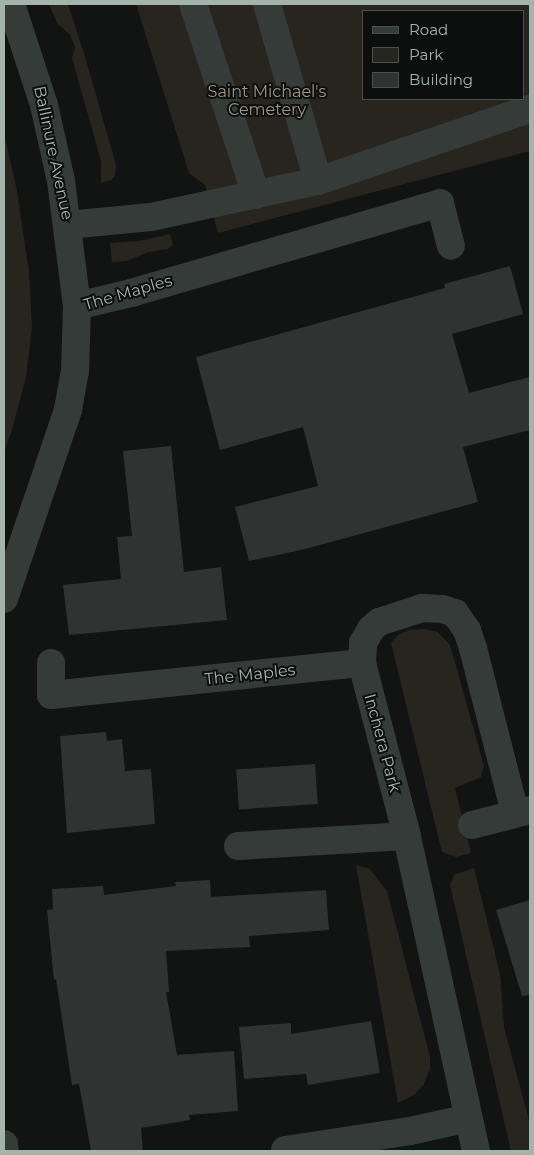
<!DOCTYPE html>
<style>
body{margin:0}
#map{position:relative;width:534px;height:1155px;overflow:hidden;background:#121414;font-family:Montserrat,sans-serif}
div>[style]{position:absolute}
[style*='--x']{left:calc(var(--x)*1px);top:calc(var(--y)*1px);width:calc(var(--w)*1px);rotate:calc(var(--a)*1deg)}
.green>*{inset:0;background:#27251e}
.building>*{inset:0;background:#2f3331;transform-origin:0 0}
.minor>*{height:28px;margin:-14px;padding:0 14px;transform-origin:14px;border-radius:14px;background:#353b38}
span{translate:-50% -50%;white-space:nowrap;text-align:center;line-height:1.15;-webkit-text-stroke:4px #0d0f0f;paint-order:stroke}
.park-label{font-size:16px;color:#a19779}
.street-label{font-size:16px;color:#a3b5aa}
.frame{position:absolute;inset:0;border:5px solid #a3b5aa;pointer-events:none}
.legend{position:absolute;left:362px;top:10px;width:162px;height:90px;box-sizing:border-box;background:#0d0f0f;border:1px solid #49514d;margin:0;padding:6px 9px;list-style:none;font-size:15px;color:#a3b5aa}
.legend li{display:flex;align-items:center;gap:10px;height:25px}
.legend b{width:25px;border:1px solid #49514d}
</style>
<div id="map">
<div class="green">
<div style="clip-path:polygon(49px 4px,68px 4px,86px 60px,116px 165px,115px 176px,111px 180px,101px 183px,101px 161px,72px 58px,75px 47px,70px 35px,57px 23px)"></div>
<div style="clip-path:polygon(evenodd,136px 4px,530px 4px,530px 151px,218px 233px,205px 185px,189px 173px,136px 4px,363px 11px,523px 11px,523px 99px,363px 99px,363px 11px)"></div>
<div style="clip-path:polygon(4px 133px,17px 191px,29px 272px,32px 328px,26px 377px,12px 430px,4px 452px)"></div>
<div style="clip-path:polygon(170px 234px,173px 245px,168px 249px,148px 252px,127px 261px,112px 262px,110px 243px,139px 241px)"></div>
<div style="clip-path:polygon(424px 629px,438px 632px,450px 645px,484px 766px,481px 777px,455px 788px,471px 853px,456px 857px,442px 852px,391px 643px,398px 635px,409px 630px)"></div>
<div style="clip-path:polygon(356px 865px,370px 869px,387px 891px,430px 1057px,430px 1068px,424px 1084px,414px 1095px,398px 1103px)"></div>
<div style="clip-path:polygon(474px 868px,500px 974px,504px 1027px,530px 1124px,530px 1151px,511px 1151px,450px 885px,454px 875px)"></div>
</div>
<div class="building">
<div style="clip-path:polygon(510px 266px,523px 314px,452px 334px,469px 393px,530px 377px,530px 430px,463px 447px,478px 502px,305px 549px,249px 561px,235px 507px,318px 486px,303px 427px,220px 450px,196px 357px,445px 288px,444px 284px)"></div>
<div style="clip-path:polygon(171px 446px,184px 572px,221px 567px,227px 620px,69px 635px,63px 585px,121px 579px,117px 537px,132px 536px,123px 451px)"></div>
<div style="clip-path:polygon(106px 732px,107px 741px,122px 739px,125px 771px,151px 769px,155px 824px,67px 833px,60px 736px)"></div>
<div style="left:315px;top:764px;width:40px;height:79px;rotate:86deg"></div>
<div style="clip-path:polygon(210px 880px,211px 897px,326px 890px,329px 930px,249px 936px,250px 947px,166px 951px,169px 992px,166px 992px,177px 1055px,234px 1051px,238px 1111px,189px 1115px,190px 1120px,141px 1128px,143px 1151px,91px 1151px,79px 1084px,72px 1085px,56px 979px,54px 980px,47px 910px,53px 909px,52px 889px,103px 886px,104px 895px,176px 886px,175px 882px)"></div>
<div style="clip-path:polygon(530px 900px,530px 995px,522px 996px,496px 910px)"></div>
<div style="clip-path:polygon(371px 1021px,380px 1073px,308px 1085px,306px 1074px,244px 1079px,239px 1027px,291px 1023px,291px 1034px)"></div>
</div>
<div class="minor">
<div style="--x:193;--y:4;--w:201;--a:71.7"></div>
<div style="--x:267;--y:4;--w:184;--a:73.9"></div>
<div style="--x:68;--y:225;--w:83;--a:-5.5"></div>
<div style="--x:151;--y:217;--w:171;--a:-12.2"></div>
<div style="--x:318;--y:181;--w:224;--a:-18.8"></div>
<div style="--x:77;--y:306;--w:56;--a:-13.5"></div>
<div style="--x:131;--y:293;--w:322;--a:-16.2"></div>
<div style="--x:440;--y:203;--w:44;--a:75.7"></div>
<div style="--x:4;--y:599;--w:200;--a:-71.3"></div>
<div style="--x:68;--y:410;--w:39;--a:-80"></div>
<div style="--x:75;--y:372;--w:66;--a:-88.3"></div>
<div style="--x:77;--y:306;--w:126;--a:-97.3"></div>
<div style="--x:61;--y:181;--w:78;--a:-102.6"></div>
<div style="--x:44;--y:105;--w:106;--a:-108.1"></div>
<div style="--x:51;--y:663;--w:32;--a:90"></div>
<div style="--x:51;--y:695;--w:313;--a:-5.9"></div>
<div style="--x:472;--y:825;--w:60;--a:-14.5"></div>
<div style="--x:238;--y:846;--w:169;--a:-3.4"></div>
<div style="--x:4;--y:1144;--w:7;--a:82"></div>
<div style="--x:285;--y:1150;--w:126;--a:-8.6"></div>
<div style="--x:410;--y:1131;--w:60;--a:-12.4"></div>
<div style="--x:476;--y:1151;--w:322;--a:-102.4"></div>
<div style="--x:407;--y:836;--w:179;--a:-104.6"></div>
<div style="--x:362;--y:663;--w:20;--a:-87"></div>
<div style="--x:363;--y:643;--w:16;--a:-60"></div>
<div style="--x:371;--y:629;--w:11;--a:-41"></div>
<div style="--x:379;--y:622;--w:45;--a:-18"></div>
<div style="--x:422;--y:608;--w:20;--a:3"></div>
<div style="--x:442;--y:609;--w:14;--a:17"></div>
<div style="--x:455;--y:613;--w:21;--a:55"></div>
<div style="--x:467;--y:630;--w:19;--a:72"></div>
<div style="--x:473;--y:648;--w:170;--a:75.7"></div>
</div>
<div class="park-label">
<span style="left:267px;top:101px">Saint Michael's<br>Cemetery</span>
</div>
<div class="street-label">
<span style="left:53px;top:153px;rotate:78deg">Ballinure Avenue</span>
<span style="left:128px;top:293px;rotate:-16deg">The Maples</span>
<span style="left:250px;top:675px;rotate:-6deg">The Maples</span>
<span style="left:382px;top:743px;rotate:75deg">Inchera Park</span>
</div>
<div class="frame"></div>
<ul class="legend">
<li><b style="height:6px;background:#353b38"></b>Road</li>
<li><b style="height:14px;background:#27251e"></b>Park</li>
<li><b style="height:14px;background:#2f3331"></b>Building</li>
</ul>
</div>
